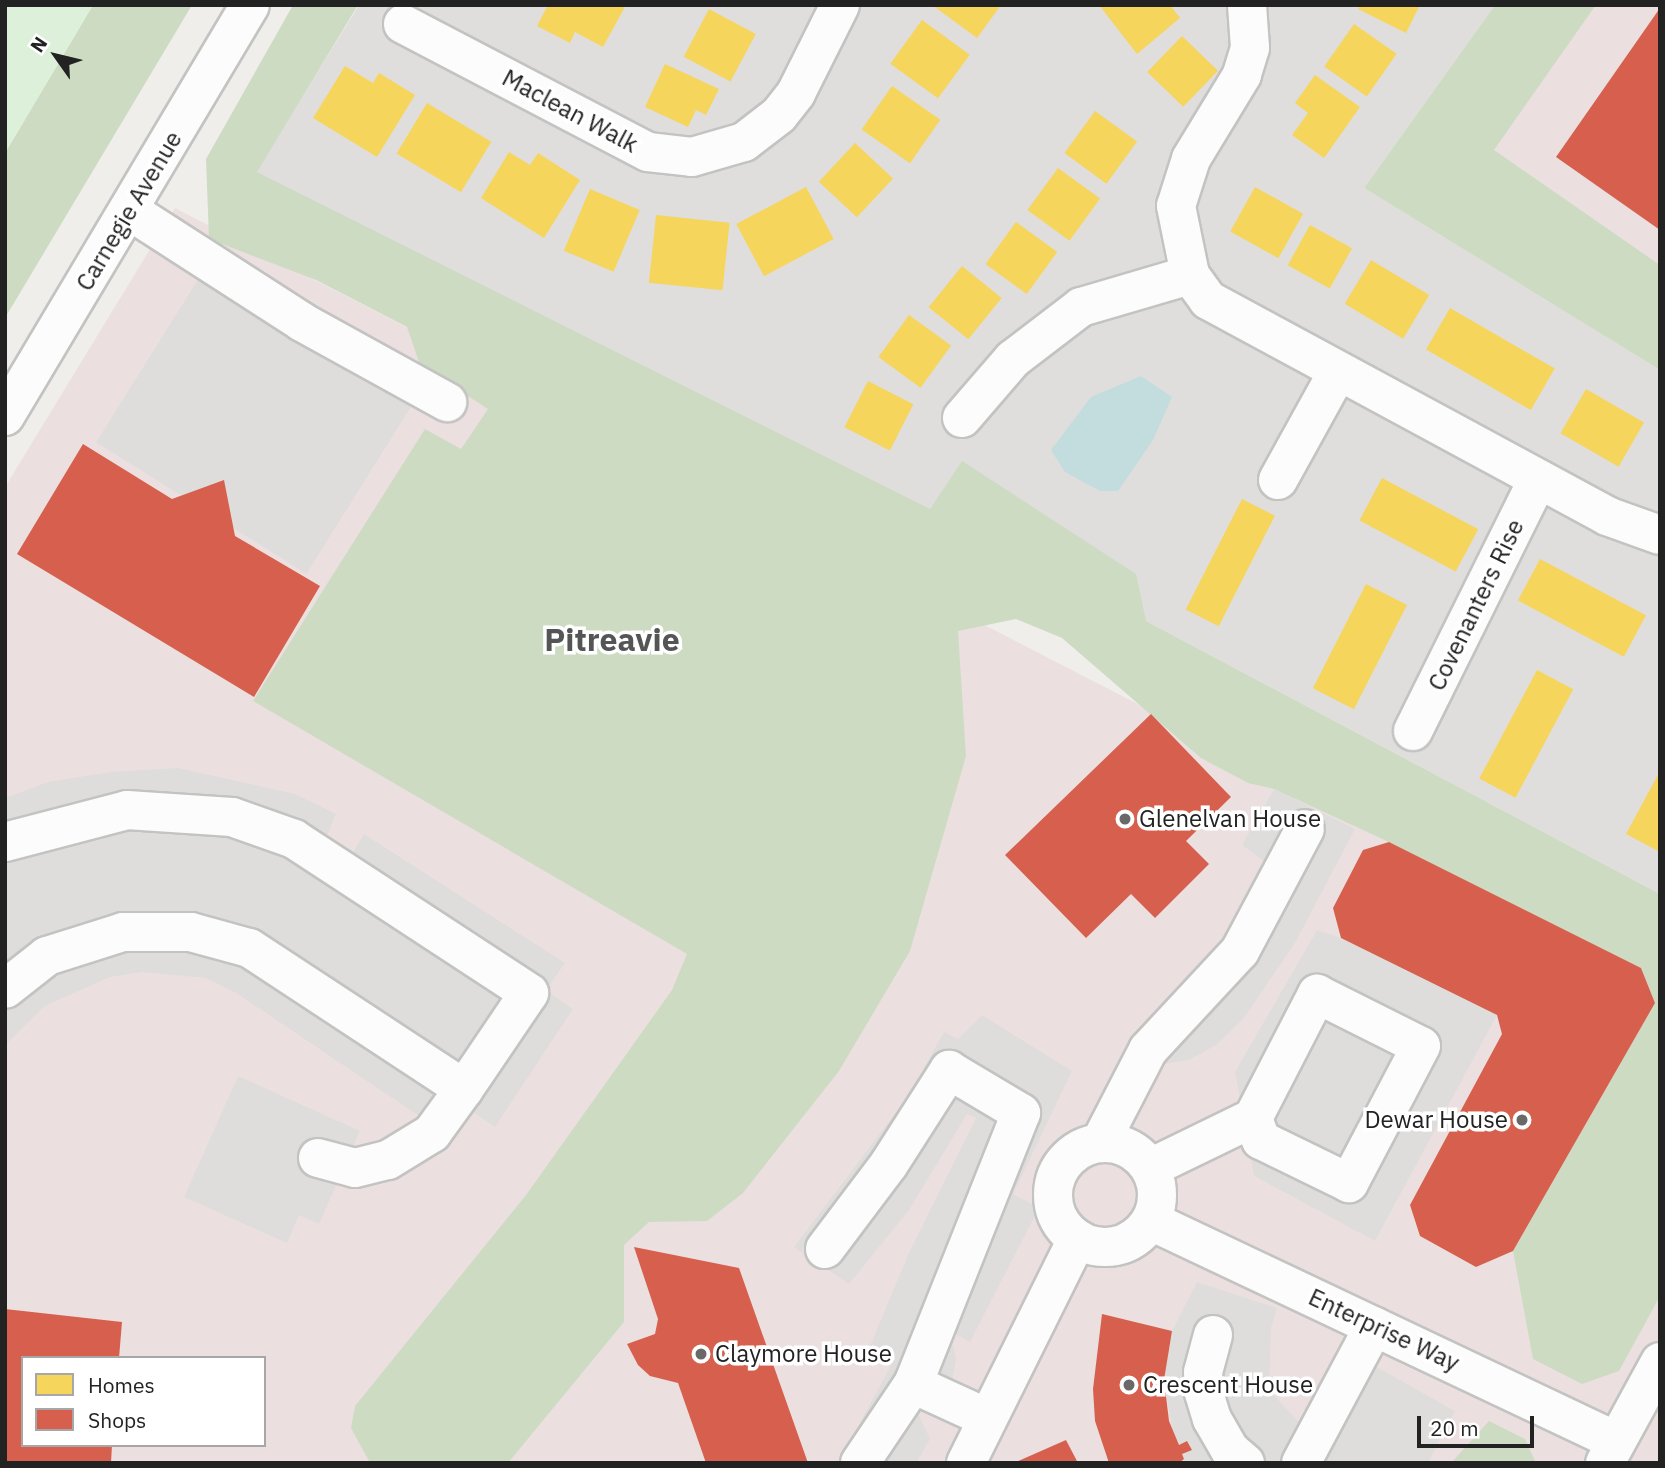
<!DOCTYPE html>
<style>
body{margin:0}
#map{position:relative;width:1665px;height:1468px;overflow:hidden;background:#f0eeeb;font-family:"IBM Plex Sans",sans-serif}
div>[style]{position:absolute}
[style*='--x']{left:calc(var(--x)*1px);top:calc(var(--y)*1px);width:calc(var(--w)*1px);rotate:calc(var(--a)*1deg)}
.residential>*{inset:0;background:#dfdedc}
.commercial>*{inset:0;background:#ebe0df}
.forest>*{inset:0;background:#cedbc3}
.park>*{inset:0;background:#ddf1da}
.parking>*{inset:0;background:#dedddc;transform-origin:0 0}
.water>*{inset:0;background:#c3dcde}
.homes>*{inset:0;background:#f6d55c;transform-origin:0 0}
.shops>*{inset:0;background:#d6604d}
.roads{filter:drop-shadow(2px 0 #c3c3c1) drop-shadow(-2px 0 #c3c3c1) drop-shadow(0 2px #c3c3c1) drop-shadow(0 -2px #c3c3c1)}
.minor>*{height:38px;margin:-19px;padding:0 19px;transform-origin:19px;border-radius:19px;background:#fdfcfc}
.minor>.ring{margin:-19px;padding:0;box-sizing:content-box;background:none;border:38px solid #fdfcfc;border-radius:50%}
.dots>*{width:19px;height:19px;translate:-50% -50%;box-sizing:border-box;border:4px solid #fff;border-radius:50%}
span{translate:-50% -50%;white-space:nowrap;text-align:center;line-height:1.15;-webkit-text-stroke:7px #fff;paint-order:stroke}
.street-label{font-size:24px;color:#222}
.poi-label{font-size:24px;color:#222}
.left{translate:0 -50%;text-align:left}
.right{translate:-100% -50%;text-align:right}
.district-label{font-size:32px;color:#555;font-weight:700}
.frame{position:absolute;inset:0;border:7px solid #222;pointer-events:none}
.legend{position:absolute;left:21px;top:1356px;width:245px;height:91px;box-sizing:border-box;background:#fff;border:2px solid #a7a7a7;margin:0;padding:9px 12px;list-style:none;font-size:21px;color:#222}
.legend li{display:flex;align-items:center;gap:14px;height:35px}
.legend b{width:35px;border:2px solid #a7a7a7}
.north{position:absolute;left:21px;top:21px;width:70px;height:70px;-webkit-text-stroke:5px #fff;paint-order:stroke;rotate:304deg;font-size:19px;font-weight:700;line-height:28px;text-align:center;color:#222}
.north::after{content:'';display:block;margin:auto;width:24px;height:32px;background:#222;clip-path:polygon(50% 0,100% 100%,50% 72%,0 100%)}
.scale{position:absolute;left:1417px;top:1416px;width:117px;height:32px;box-sizing:border-box;border:4px solid #222;border-top:0;padding-left:9px;font-size:21px;line-height:24px;white-space:nowrap;color:#222;-webkit-text-stroke:5px #fff;paint-order:stroke}
</style>
<div id="map">
<div class="residential">
<div style="clip-path:polygon(359px 5px,1495px 5px,1364px 188px,1660px 370px,1660px 894px,1146px 621px,256px 172px)"></div>
</div>
<div class="commercial">
<div style="clip-path:polygon(1596px 5px,1660px 5px,1660px 265px,1493px 150px)"></div>
<div style="clip-path:polygon(evenodd,175px 208px,1660px 973px,1660px 1463px,5px 1463px,5px 487px,175px 208px,23px 1358px,264px 1358px,264px 1445px,23px 1445px,23px 1358px)"></div>
</div>
<div class="forest">
<div style="clip-path:polygon(93px 5px,192px 5px,5px 318px,5px 153px)"></div>
<div style="clip-path:polygon(293px 5px,358px 5px,257px 172px,930px 509px,962px 461px,1136px 574px,1146px 621px,1660px 894px,1660px 1296px,1619px 1371px,1582px 1384px,1533px 1359px,1513px 1251px,1655px 1003px,1641px 968px,1389px 842px,1274px 789px,1248px 783px,1201px 758px,1062px 638px,1016px 619px,958px 631px,966px 756px,910px 951px,839px 1071px,743px 1193px,707px 1221px,649px 1222px,624px 1245px,624px 1322px,508px 1463px,370px 1463px,351px 1428px,355px 1406px,526px 1195px,672px 990px,687px 954px,253px 701px,425px 429px,461px 449px,488px 409px,420px 365px,407px 327px,316px 280px,209px 239px,206px 159px)"></div>
<div style="clip-path:polygon(1495px 5px,1596px 5px,1494px 150px,1660px 265px,1660px 370px,1364px 188px)"></div>
<div style="clip-path:polygon(1489px 1421px,1525px 1439px,1536px 1463px,1451px 1463px)"></div>
</div>
<div class="park">
<div style="clip-path:polygon(5px 5px,93px 5px,5px 153px)"></div>
</div>
<div class="parking">
<div style="left:217px;top:249px;width:248px;height:228px;rotate:32deg"></div>
<div style="clip-path:polygon(178px 768px,295px 794px,336px 814px,325px 841px,350px 857px,364px 834px,565px 963px,546px 990px,573px 1009px,495px 1127px,467px 1108px,449px 1136px,236px 993px,206px 978px,142px 972px,110px 977px,45px 1006px,5px 1045px,5px 798px,48px 782px,110px 772px)"></div>
<div style="clip-path:polygon(1274px 789px,1355px 829px,1295px 943px,1244px 1018px,1216px 1045px,1189px 1060px,1159px 1065px,1265px 862px,1242px 845px)"></div>
<div style="clip-path:polygon(1317px 930px,1341px 938px,1497px 1015px,1375px 1241px,1254px 1176px,1235px 1072px)"></div>
<div style="clip-path:polygon(982px 1015px,1072px 1071px,1013px 1194px,1039px 1208px,970px 1342px,950px 1331px,956px 1359px,945px 1421px,916px 1409px,930px 1439px,916px 1463px,848px 1463px,845px 1450px,895px 1358px,870px 1346px,908px 1255px,976px 1118px,967px 1114px,909px 1210px,849px 1284px,794px 1247px,907px 1098px,944px 1032px,958px 1039px)"></div>
<div style="clip-path:polygon(238px 1076px,360px 1131px,319px 1224px,299px 1215px,287px 1243px,184px 1197px)"></div>
<div style="clip-path:polygon(1197px 1282px,1277px 1308px,1271px 1328px,1269px 1390px,1304px 1428px,1366px 1361px,1455px 1411px,1428px 1463px,1179px 1463px,1184px 1459px,1182px 1454px,1192px 1450px,1187px 1441px,1179px 1445px,1173px 1433px,1164px 1380px,1172px 1331px)"></div>
</div>
<div class="water">
<div style="clip-path:polygon(1141px 376px,1172px 397px,1153px 440px,1118px 491px,1100px 491px,1065px 472px,1051px 450px,1091px 397px)"></div>
</div>
<div class="homes">
<div style="clip-path:polygon(548px 5px,626px 5px,603px 47px,575px 32px,570px 43px,537px 26px)"></div>
<div style="clip-path:polygon(932px 5px,1001px 5px,977px 38px)"></div>
<div style="clip-path:polygon(1099px 5px,1170px 5px,1180px 18px,1137px 54px)"></div>
<div style="clip-path:polygon(1361px 5px,1420px 5px,1406px 33px,1358px 9px)"></div>
<div style="left:709px;top:9px;width:53px;height:54px;rotate:28deg"></div>
<div style="left:922px;top:20px;width:59px;height:54px;rotate:36deg"></div>
<div style="left:1354px;top:24px;width:52px;height:52px;rotate:35deg"></div>
<div style="left:1182px;top:36px;width:50px;height:50px;rotate:44deg"></div>
<div style="clip-path:polygon(665px 64px,719px 89px,706px 115px,696px 110px,688px 127px,645px 107px)"></div>
<div style="clip-path:polygon(345px 66px,373px 83px,379px 73px,415px 95px,377px 157px,313px 118px)"></div>
<div style="clip-path:polygon(1315px 75px,1360px 107px,1324px 158px,1292px 135px,1308px 113px,1295px 103px)"></div>
<div style="left:892px;top:86px;width:59px;height:53px;rotate:35deg"></div>
<div style="left:427px;top:103px;width:75px;height:59px;rotate:31deg"></div>
<div style="left:1095px;top:111px;width:52px;height:52px;rotate:36deg"></div>
<div style="left:855px;top:143px;width:52px;height:53px;rotate:43deg"></div>
<div style="clip-path:polygon(509px 152px,530px 165px,538px 153px,580px 180px,544px 238px,481px 198px)"></div>
<div style="left:1058px;top:168px;width:52px;height:52px;rotate:36deg"></div>
<div style="left:806px;top:187px;width:59px;height:79px;rotate:62deg"></div>
<div style="left:1255px;top:187px;width:55px;height:51px;rotate:29deg"></div>
<div style="left:590px;top:189px;width:54px;height:67px;rotate:23deg"></div>
<div style="left:656px;top:215px;width:74px;height:68px;rotate:6deg"></div>
<div style="left:1016px;top:222px;width:51px;height:52px;rotate:36deg"></div>
<div style="left:1310px;top:225px;width:48px;height:46px;rotate:29deg"></div>
<div style="left:1371px;top:260px;width:68px;height:51px;rotate:31deg"></div>
<div style="left:962px;top:266px;width:51px;height:53px;rotate:39deg"></div>
<div style="left:1450px;top:308px;width:121px;height:48px;rotate:30deg"></div>
<div style="left:909px;top:315px;width:52px;height:52px;rotate:36deg"></div>
<div style="left:868px;top:381px;width:51px;height:52px;rotate:27deg"></div>
<div style="left:1586px;top:389px;width:67px;height:51px;rotate:30deg"></div>
<div style="left:1382px;top:478px;width:109px;height:48px;rotate:28deg"></div>
<div style="left:1242px;top:499px;width:37px;height:124px;rotate:27deg"></div>
<div style="left:1540px;top:559px;width:120px;height:47px;rotate:28deg"></div>
<div style="left:1366px;top:584px;width:46px;height:117px;rotate:27deg"></div>
<div style="left:1537px;top:670px;width:41px;height:123px;rotate:28deg"></div>
<div style="clip-path:polygon(1660px 771px,1660px 852px,1626px 834px)"></div>
</div>
<div class="shops">
<div style="clip-path:polygon(1660px 8px,1660px 230px,1556px 157px)"></div>
<div style="clip-path:polygon(83px 444px,172px 499px,224px 480px,235px 536px,320px 586px,254px 697px,17px 554px)"></div>
<div style="clip-path:polygon(1151px 714px,1231px 797px,1186px 841px,1209px 864px,1155px 918px,1131px 894px,1086px 938px,1005px 855px)"></div>
<div style="clip-path:polygon(1389px 842px,1641px 968px,1655px 1003px,1513px 1251px,1476px 1267px,1420px 1236px,1410px 1205px,1502px 1034px,1497px 1015px,1341px 938px,1333px 908px,1363px 850px)"></div>
<div style="clip-path:polygon(634px 1247px,739px 1268px,808px 1463px,706px 1463px,678px 1383px,650px 1376px,638px 1365px,627px 1344px,655px 1334px,658px 1319px)"></div>
<div style="clip-path:polygon(5px 1309px,122px 1322px,119px 1358px,23px 1358px,23px 1445px,112px 1445px,111px 1463px,5px 1463px)"></div>
<div style="clip-path:polygon(1102px 1314px,1172px 1331px,1164px 1380px,1169px 1421px,1179px 1445px,1187px 1441px,1192px 1450px,1182px 1454px,1184px 1459px,1179px 1463px,1109px 1463px,1095px 1421px,1093px 1389px)"></div>
<div style="clip-path:polygon(1066px 1440px,1078px 1463px,1014px 1463px)"></div>
</div>
<div class="roads">
<div class="minor">
<div style="--x:1247;--y:5;--w:43;--a:86"></div>
<div style="--x:1250;--y:48;--w:28;--a:107"></div>
<div style="--x:1242;--y:75;--w:98;--a:121.3"></div>
<div style="--x:1191;--y:159;--w:49;--a:107.7"></div>
<div style="--x:1176;--y:206;--w:70;--a:78.5"></div>
<div style="--x:1190;--y:275;--w:31;--a:54"></div>
<div style="--x:1208;--y:300;--w:454;--a:28.4"></div>
<div style="--x:1607;--y:516;--w:56;--a:19.7"></div>
<div style="--x:403;--y:24;--w:276;--a:27.6"></div>
<div style="--x:648;--y:152;--w:44;--a:6.5"></div>
<div style="--x:692;--y:157;--w:54;--a:-16.1"></div>
<div style="--x:744;--y:142;--w:44;--a:-37.6"></div>
<div style="--x:779;--y:115;--w:28;--a:-52"></div>
<div style="--x:796;--y:93;--w:98;--a:-63.4"></div>
<div style="--x:130;--y:211;--w:205;--a:32.8"></div>
<div style="--x:302;--y:322;--w:166;--a:28.9"></div>
<div style="--x:5;--y:416;--w:478;--a:-59.2"></div>
<div style="--x:962;--y:418;--w:78;--a:-49.2"></div>
<div style="--x:1013;--y:359;--w:86;--a:-37.4"></div>
<div style="--x:1081;--y:307;--w:114;--a:-16.4"></div>
<div style="--x:1278;--y:480;--w:122;--a:-61.1"></div>
<div style="--x:1413;--y:731;--w:281;--a:-63.6"></div>
<div style="--x:5;--y:842;--w:126;--a:-14.7"></div>
<div style="--x:127;--y:810;--w:105;--a:3.8"></div>
<div style="--x:232;--y:817;--w:66;--a:19.5"></div>
<div style="--x:294;--y:839;--w:281;--a:33.2"></div>
<div style="--x:529;--y:993;--w:116;--a:124.1"></div>
<div style="--x:464;--y:1089;--w:257;--a:-146.7"></div>
<div style="--x:249;--y:948;--w:60;--a:-164.6"></div>
<div style="--x:191;--y:932;--w:68;--a:180"></div>
<div style="--x:123;--y:932;--w:80;--a:162.5"></div>
<div style="--x:47;--y:956;--w:53;--a:141.8"></div>
<div class="ring" style="left:1053px;top:1143px;width:66px;height:66px"></div>
<div style="--x:1100;--y:1143;--w:105;--a:-62.7"></div>
<div style="--x:1148;--y:1050;--w:135;--a:-47.1"></div>
<div style="--x:1240;--y:951;--w:138;--a:-62"></div>
<div style="--x:318;--y:1158;--w:38;--a:15"></div>
<div style="--x:355;--y:1168;--w:34;--a:-14"></div>
<div style="--x:388;--y:1160;--w:52;--a:-31.5"></div>
<div style="--x:432;--y:1133;--w:54;--a:-54"></div>
<div style="--x:1150;--y:1168;--w:114;--a:-25.9"></div>
<div style="--x:1253;--y:1118;--w:140;--a:-62.7"></div>
<div style="--x:1317;--y:994;--w:116;--a:26.6"></div>
<div style="--x:1421;--y:1046;--w:155;--a:117.7"></div>
<div style="--x:1349;--y:1183;--w:98;--a:-154"></div>
<div style="--x:1261;--y:1140;--w:23;--a:-110"></div>
<div style="--x:1151;--y:1221;--w:514;--a:25.32"></div>
<div style="--x:825;--y:1249;--w:106;--a:-53"></div>
<div style="--x:889;--y:1164;--w:112;--a:-57.4"></div>
<div style="--x:949;--y:1070;--w:84;--a:30.8"></div>
<div style="--x:1021;--y:1113;--w:292;--a:111.7"></div>
<div style="--x:913;--y:1384;--w:95;--a:123.9"></div>
<div style="--x:1213;--y:1335;--w:38;--a:105"></div>
<div style="--x:1203;--y:1372;--w:21;--a:87"></div>
<div style="--x:1204;--y:1393;--w:27;--a:73"></div>
<div style="--x:1212;--y:1419;--w:36;--a:60"></div>
<div style="--x:1230;--y:1450;--w:20;--a:41"></div>
<div style="--x:913;--y:1384;--w:81;--a:24.7"></div>
<div style="--x:966;--y:1463;--w:250;--a:-63.6"></div>
<div style="--x:1301;--y:1463;--w:155;--a:-61.9"></div>
<div style="--x:1605;--y:1463;--w:115;--a:-61.4"></div>
</div>
</div>
<div class="dots">
<div style="left:1125px;top:819px;background:#6a6968"></div>
<div style="left:1522px;top:1120px;background:#6a6968"></div>
<div style="left:701px;top:1354px;background:#6a6968"></div>
<div style="left:1129px;top:1385px;background:#6a6968"></div>
</div>
<div class="street-label">
<span style="left:570px;top:111px;rotate:28deg">Maclean Walk</span>
<span style="left:129px;top:211px;rotate:-59deg">Carnegie Avenue</span>
<span style="left:1476px;top:605px;rotate:-64deg">Covenanters Rise</span>
<span style="left:1384px;top:1330px;rotate:25deg">Enterprise Way</span>
</div>
<div class="poi-label">
<span class="left" style="left:1139px;top:819px">Glenelvan House</span>
<span class="right" style="left:1508px;top:1120px">Dewar House</span>
<span class="left" style="left:715px;top:1354px">Claymore House</span>
<span class="left" style="left:1143px;top:1385px">Crescent House</span>
</div>
<div class="district-label">
<span style="left:612px;top:639px">Pitreavie</span>
</div>
<div class="frame"></div>
<ul class="legend">
<li><b style="height:19px;background:#f6d55c"></b>Homes</li>
<li><b style="height:19px;background:#d6604d"></b>Shops</li>
</ul>
<div class="north">N</div>
<div class="scale">20 m</div>
</div>
